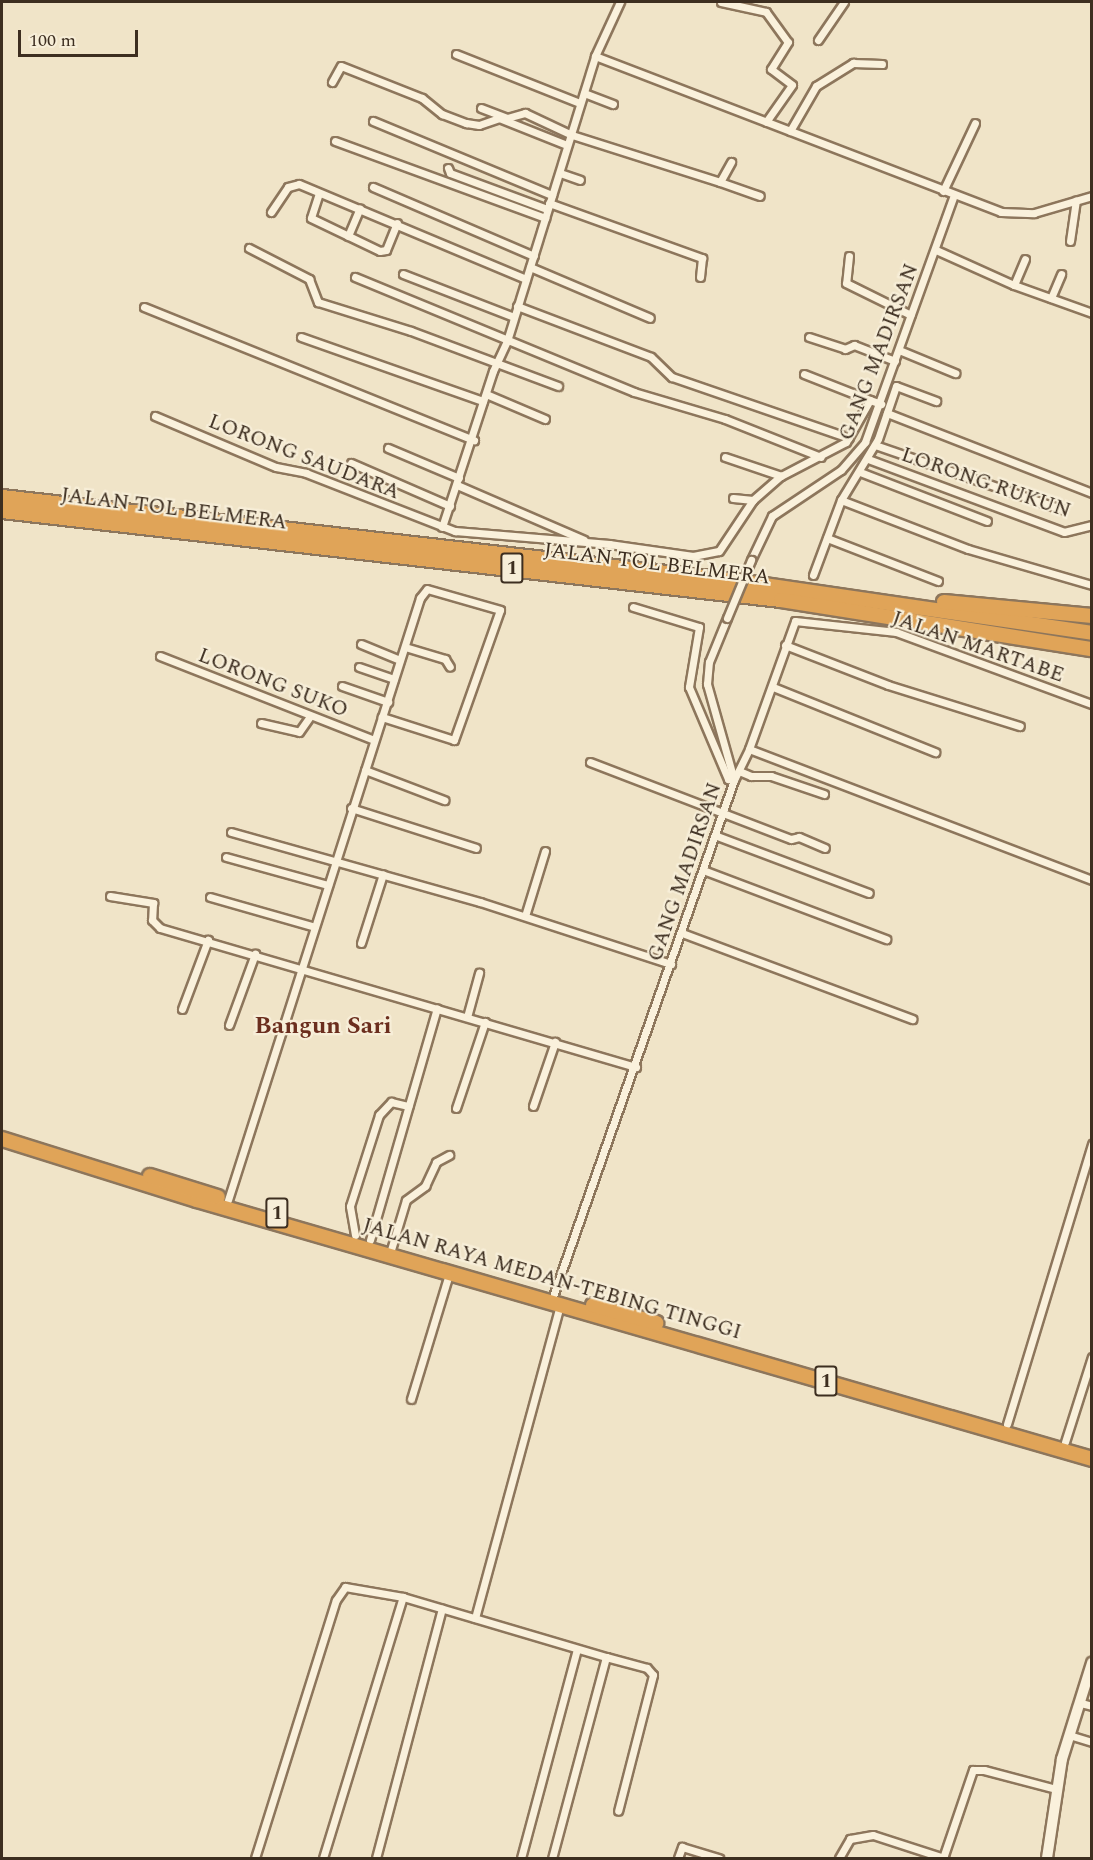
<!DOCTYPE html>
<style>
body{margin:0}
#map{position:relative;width:1093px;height:1860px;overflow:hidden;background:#f0e4c8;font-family:Spectral,serif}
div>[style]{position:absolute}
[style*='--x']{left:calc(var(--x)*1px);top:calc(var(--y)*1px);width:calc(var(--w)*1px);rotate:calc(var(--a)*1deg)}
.roads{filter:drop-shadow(2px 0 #8d765c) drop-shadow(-2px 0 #8d765c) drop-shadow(0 2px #8d765c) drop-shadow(0 -2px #8d765c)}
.street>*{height:7px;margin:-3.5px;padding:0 3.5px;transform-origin:3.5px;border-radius:3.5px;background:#faf1dc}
.secondary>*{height:10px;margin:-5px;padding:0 5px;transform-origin:5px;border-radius:5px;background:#faf1dc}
.highway>*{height:14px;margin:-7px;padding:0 7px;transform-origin:7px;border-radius:7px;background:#e0a458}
.bridges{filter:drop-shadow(2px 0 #8d765c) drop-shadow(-2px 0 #8d765c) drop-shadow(0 2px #8d765c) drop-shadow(0 -2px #8d765c)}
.street-bridge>*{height:7px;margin:-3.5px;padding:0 3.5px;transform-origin:3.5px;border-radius:3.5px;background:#faf1dc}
span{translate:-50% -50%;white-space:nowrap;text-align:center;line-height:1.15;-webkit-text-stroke:4.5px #f7eed8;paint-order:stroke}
.shield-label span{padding:2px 4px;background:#f7eed8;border:2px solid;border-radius:4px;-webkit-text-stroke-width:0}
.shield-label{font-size:20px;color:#3d2e20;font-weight:700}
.street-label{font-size:21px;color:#3d2e20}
.quarter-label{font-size:24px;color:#6b2e1e;font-weight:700}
.frame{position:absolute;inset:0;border:3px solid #3d2e20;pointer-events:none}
.scale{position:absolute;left:18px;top:30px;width:120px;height:27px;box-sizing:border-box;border:3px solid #3d2e20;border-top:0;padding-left:8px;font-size:18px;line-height:21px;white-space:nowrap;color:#3d2e20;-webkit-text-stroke:4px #f7eed8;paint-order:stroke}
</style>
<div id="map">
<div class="roads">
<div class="street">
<div style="--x:721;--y:2;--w:46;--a:12.5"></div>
<div style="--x:766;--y:12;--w:37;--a:54"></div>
<div style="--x:788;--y:42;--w:32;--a:122"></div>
<div style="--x:771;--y:69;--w:26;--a:37"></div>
<div style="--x:792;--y:85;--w:45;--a:125.1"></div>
<div style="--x:818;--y:40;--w:46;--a:-55.6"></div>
<div style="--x:456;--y:54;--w:133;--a:21.6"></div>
<div style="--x:595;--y:56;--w:435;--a:21"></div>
<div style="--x:1001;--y:212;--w:33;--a:2"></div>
<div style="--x:1034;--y:213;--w:60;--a:-16.3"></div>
<div style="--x:332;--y:82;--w:18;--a:-61"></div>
<div style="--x:341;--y:66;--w:87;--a:21.6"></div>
<div style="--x:422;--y:98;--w:26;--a:39"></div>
<div style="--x:442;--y:114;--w:26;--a:21"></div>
<div style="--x:466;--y:123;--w:13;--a:9"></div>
<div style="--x:479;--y:125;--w:21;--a:-19"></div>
<div style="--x:499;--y:118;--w:73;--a:21.7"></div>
<div style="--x:584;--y:93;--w:31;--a:21"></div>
<div style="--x:481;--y:108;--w:28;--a:21"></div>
<div style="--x:507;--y:118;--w:19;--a:-16"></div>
<div style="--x:525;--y:113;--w:52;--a:25.1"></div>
<div style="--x:572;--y:135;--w:155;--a:17.6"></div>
<div style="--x:720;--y:182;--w:23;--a:-61"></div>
<div style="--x:373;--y:121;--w:194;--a:22.5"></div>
<div style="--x:790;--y:131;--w:52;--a:-60"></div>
<div style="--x:816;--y:86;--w:44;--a:-31.9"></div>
<div style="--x:853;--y:63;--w:29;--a:2"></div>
<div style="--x:335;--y:141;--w:224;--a:20.1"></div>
<div style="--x:448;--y:168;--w:5;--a:68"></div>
<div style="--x:450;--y:173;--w:103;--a:20.4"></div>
<div style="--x:560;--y:173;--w:21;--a:19"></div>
<div style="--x:720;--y:182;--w:42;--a:19.3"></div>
<div style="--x:373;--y:187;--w:175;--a:23.2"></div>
<div style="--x:943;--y:191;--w:75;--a:-64.8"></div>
<div style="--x:319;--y:193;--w:26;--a:108"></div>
<div style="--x:311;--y:218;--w:76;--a:25.6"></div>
<div style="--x:380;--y:251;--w:6;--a:-9"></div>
<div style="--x:386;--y:250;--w:29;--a:-68"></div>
<div style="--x:549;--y:203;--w:163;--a:19.8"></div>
<div style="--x:702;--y:258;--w:19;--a:96"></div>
<div style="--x:271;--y:212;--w:30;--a:-56"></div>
<div style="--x:288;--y:187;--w:11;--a:-15"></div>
<div style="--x:299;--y:184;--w:246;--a:22.7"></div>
<div style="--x:348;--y:236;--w:30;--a:-67"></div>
<div style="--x:1070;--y:241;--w:41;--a:-81.7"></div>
<div style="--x:249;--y:248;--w:68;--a:27.3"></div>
<div style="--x:309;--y:279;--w:25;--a:69"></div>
<div style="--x:318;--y:302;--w:97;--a:17.3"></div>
<div style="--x:411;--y:331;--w:157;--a:20.5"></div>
<div style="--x:936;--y:250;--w:85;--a:24.2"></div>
<div style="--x:1014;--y:285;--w:83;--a:19.7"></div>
<div style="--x:849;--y:256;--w:27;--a:96"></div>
<div style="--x:846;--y:283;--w:72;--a:26.2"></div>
<div style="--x:530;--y:267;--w:130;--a:23"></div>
<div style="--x:403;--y:274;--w:119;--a:21.2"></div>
<div style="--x:355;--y:277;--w:302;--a:22.4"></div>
<div style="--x:634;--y:392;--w:95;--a:16.5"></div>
<div style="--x:725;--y:419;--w:103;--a:21.6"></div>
<div style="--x:1014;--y:285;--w:28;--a:-67"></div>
<div style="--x:1051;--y:298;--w:26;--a:-67"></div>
<div style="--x:517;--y:306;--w:143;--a:20.8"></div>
<div style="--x:651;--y:357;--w:29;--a:44"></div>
<div style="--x:672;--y:377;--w:187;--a:19"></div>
<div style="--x:144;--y:307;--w:356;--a:22"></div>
<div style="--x:301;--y:337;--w:193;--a:19.4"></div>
<div style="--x:809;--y:337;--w:38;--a:18"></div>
<div style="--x:845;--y:349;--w:10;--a:-24"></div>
<div style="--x:854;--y:345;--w:44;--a:21.3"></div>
<div style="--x:899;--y:350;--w:61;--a:22.3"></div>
<div style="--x:804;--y:374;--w:71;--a:21.5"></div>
<div style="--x:486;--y:394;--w:64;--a:23"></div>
<div style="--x:887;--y:413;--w:220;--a:21.3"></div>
<div style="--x:155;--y:416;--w:131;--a:22.9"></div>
<div style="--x:276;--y:467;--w:31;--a:11"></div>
<div style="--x:306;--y:473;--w:160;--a:21.3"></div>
<div style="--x:455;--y:531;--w:155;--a:4.8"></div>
<div style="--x:609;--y:544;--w:85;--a:8.1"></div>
<div style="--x:693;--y:556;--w:26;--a:-11"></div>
<div style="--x:719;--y:551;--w:61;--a:-56.3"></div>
<div style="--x:753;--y:500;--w:37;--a:-41"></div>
<div style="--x:781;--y:476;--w:73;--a:-27.6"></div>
<div style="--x:846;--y:442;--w:48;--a:-60.3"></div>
<div style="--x:870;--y:400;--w:12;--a:20"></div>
<div style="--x:875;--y:445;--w:197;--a:19"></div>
<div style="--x:388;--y:448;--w:77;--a:22.9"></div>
<div style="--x:725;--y:457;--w:59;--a:18.7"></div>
<div style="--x:868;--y:459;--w:209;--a:20.4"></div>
<div style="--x:1064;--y:532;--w:29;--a:-14"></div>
<div style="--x:351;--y:463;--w:108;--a:23.5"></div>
<div style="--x:860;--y:472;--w:136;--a:21.1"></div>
<div style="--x:457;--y:485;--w:138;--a:23.4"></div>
<div style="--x:733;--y:498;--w:20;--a:6"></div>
<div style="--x:841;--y:500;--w:136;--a:21.1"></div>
<div style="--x:968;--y:549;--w:129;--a:16.2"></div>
<div style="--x:442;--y:527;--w:164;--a:-71.9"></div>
<div style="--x:493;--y:371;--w:33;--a:-65"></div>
<div style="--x:507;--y:341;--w:298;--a:-72.8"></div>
<div style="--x:595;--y:56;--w:60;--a:-65.2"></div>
<div style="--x:827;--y:538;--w:119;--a:21.2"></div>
<div style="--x:751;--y:560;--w:49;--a:-64.5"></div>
<div style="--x:772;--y:516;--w:83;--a:-33.7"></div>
<div style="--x:841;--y:470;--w:37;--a:-49"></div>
<div style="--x:865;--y:442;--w:260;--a:-70.2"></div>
<div style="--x:813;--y:575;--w:80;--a:-69.5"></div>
<div style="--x:841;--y:500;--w:71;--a:-58.8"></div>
<div style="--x:878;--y:439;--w:56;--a:-71.2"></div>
<div style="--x:896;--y:386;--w:43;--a:20.6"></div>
<div style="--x:633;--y:607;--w:69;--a:16.9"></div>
<div style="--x:699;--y:627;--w:61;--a:99.5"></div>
<div style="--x:689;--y:687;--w:100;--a:67"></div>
<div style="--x:728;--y:779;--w:6;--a:9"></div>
<div style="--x:734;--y:780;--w:34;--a:-64"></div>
<div style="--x:749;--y:749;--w:136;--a:-70.2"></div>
<div style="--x:795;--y:621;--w:102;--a:6.2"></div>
<div style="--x:896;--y:632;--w:209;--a:20.2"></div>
<div style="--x:361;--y:644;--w:42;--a:22.3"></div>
<div style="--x:785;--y:645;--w:110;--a:21.2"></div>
<div style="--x:888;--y:685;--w:138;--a:17.3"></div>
<div style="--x:405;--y:647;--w:42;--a:16.7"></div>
<div style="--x:445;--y:659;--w:9;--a:58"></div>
<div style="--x:160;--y:656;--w:230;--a:21.4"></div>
<div style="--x:359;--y:667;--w:37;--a:19"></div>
<div style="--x:342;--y:686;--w:49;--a:19.2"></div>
<div style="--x:773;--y:687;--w:175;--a:21.9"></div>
<div style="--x:261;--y:723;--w:39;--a:13"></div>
<div style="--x:299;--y:732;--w:19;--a:-55"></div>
<div style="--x:749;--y:749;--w:367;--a:20.9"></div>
<div style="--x:590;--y:762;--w:215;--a:21"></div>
<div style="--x:791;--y:839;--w:8;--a:-14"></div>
<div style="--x:799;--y:837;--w:28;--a:23"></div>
<div style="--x:365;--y:770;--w:85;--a:20.8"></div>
<div style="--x:739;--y:771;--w:13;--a:23"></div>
<div style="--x:751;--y:776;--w:20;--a:0"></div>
<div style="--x:771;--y:776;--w:56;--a:18.8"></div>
<div style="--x:351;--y:808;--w:131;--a:17.7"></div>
<div style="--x:231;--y:832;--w:259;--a:15.7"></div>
<div style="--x:480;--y:902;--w:201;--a:18"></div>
<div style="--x:717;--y:836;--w:162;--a:20.6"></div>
<div style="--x:226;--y:857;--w:106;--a:15.4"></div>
<div style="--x:703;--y:870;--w:196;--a:20.7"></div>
<div style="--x:110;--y:896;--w:44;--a:9.2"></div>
<div style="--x:153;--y:903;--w:17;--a:93"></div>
<div style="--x:152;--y:920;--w:11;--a:45"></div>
<div style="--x:160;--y:928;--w:496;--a:16.3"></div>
<div style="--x:210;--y:897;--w:109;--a:15.9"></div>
<div style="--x:525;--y:916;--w:68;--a:-72.9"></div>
<div style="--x:682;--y:933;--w:246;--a:20.5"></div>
<div style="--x:361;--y:943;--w:72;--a:-72.3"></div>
<div style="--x:182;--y:1009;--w:74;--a:-69.4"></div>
<div style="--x:467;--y:1017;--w:46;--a:-74.7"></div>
<div style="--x:229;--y:1025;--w:76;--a:-69.9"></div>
<div style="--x:533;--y:1106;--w:68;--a:-71"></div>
<div style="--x:456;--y:1108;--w:91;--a:-71.4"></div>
<div style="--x:228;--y:1200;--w:632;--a:-72.31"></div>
<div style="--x:420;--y:598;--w:11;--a:-52"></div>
<div style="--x:427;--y:589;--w:76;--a:16"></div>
<div style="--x:500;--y:610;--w:138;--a:109.5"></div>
<div style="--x:454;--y:740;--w:76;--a:-162.3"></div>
<div style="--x:355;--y:1235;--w:29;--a:-100"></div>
<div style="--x:350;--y:1206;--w:96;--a:-72.3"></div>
<div style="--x:379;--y:1115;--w:18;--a:-47"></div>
<div style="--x:391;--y:1102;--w:18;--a:13"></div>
<div style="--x:370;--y:1240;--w:241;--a:-73.9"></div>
<div style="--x:390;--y:1253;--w:55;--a:-73.2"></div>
<div style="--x:406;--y:1200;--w:24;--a:-36"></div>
<div style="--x:425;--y:1186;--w:26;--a:-65"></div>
<div style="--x:436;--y:1162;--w:15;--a:-28"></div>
<div style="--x:551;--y:1302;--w:553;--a:-70.68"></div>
<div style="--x:734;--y:780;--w:100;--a:-105.7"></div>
<div style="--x:707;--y:684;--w:22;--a:-85"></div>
<div style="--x:709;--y:662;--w:48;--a:-67.8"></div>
<div style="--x:411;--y:1399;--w:134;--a:-73.1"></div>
<div style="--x:1007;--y:1424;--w:293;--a:-73.1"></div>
<div style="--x:1065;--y:1442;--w:89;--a:-72.4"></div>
<div style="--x:475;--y:1618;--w:324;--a:-74.8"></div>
<div style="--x:606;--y:1657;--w:42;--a:15"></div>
<div style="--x:647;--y:1668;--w:9;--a:49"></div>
<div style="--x:653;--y:1675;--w:140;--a:104.4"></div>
<div style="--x:1081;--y:1703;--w:11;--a:15"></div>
<div style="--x:1069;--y:1735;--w:24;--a:17"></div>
<div style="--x:255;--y:1858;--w:270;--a:-72.6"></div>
<div style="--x:336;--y:1600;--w:16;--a:-55"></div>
<div style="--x:345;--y:1587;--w:59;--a:9.8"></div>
<div style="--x:403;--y:1597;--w:212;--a:16.5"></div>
<div style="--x:606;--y:1657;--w:208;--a:105"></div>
<div style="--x:323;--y:1858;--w:273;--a:-73"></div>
<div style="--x:376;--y:1858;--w:258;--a:-75.2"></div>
<div style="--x:521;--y:1858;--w:216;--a:-75"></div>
<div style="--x:678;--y:1858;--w:12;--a:-70"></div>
<div style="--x:682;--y:1847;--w:39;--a:17"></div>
<div style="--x:839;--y:1858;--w:22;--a:-60"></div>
<div style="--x:850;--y:1839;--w:23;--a:-10"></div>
<div style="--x:873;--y:1835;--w:75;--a:17.9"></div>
<div style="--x:943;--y:1858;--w:93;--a:-71.2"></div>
<div style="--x:973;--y:1770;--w:11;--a:0"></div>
<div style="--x:984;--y:1770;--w:74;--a:14.8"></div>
</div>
<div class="secondary">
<div style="--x:1047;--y:1858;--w:100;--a:-81.4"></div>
<div style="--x:1062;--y:1759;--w:101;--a:-72.6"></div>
</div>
<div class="highway">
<div style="--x:2;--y:497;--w:740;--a:6.52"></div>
<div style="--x:737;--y:581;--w:359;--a:8.3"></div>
<div style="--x:2;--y:511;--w:784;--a:6.52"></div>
<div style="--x:781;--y:600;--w:315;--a:9"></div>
<div style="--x:944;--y:602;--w:149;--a:5.4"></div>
<div style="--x:2;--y:1139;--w:204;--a:17.4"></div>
<div style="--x:197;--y:1200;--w:932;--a:16.14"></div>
<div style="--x:150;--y:1176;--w:71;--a:17.2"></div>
<div style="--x:593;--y:1305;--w:66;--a:15.9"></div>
</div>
</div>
<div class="bridges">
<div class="street-bridge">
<div style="--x:727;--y:618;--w:63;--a:-67.5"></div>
</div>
</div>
<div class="shield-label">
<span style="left:512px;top:568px">1</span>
<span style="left:277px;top:1213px">1</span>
<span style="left:826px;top:1381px">1</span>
</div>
<div class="street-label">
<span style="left:879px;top:352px;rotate:-69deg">GANG MADIRSAN</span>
<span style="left:304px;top:457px;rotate:21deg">LORONG SAUDARA</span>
<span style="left:986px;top:483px;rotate:19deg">LORONG RUKUN</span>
<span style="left:174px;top:509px;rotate:7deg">JALAN TOL BELMERA</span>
<span style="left:657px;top:564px;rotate:7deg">JALAN TOL BELMERA</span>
<span style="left:978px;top:647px;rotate:19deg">JALAN MARTABE</span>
<span style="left:273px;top:683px;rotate:21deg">LORONG SUKO</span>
<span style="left:685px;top:872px;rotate:-71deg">GANG MADIRSAN</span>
<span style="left:552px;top:1279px;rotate:16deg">JALAN RAYA MEDAN-TEBING TINGGI</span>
</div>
<div class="quarter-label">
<span style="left:323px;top:1027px">Bangun Sari</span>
</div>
<div class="frame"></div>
<div class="scale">100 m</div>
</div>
